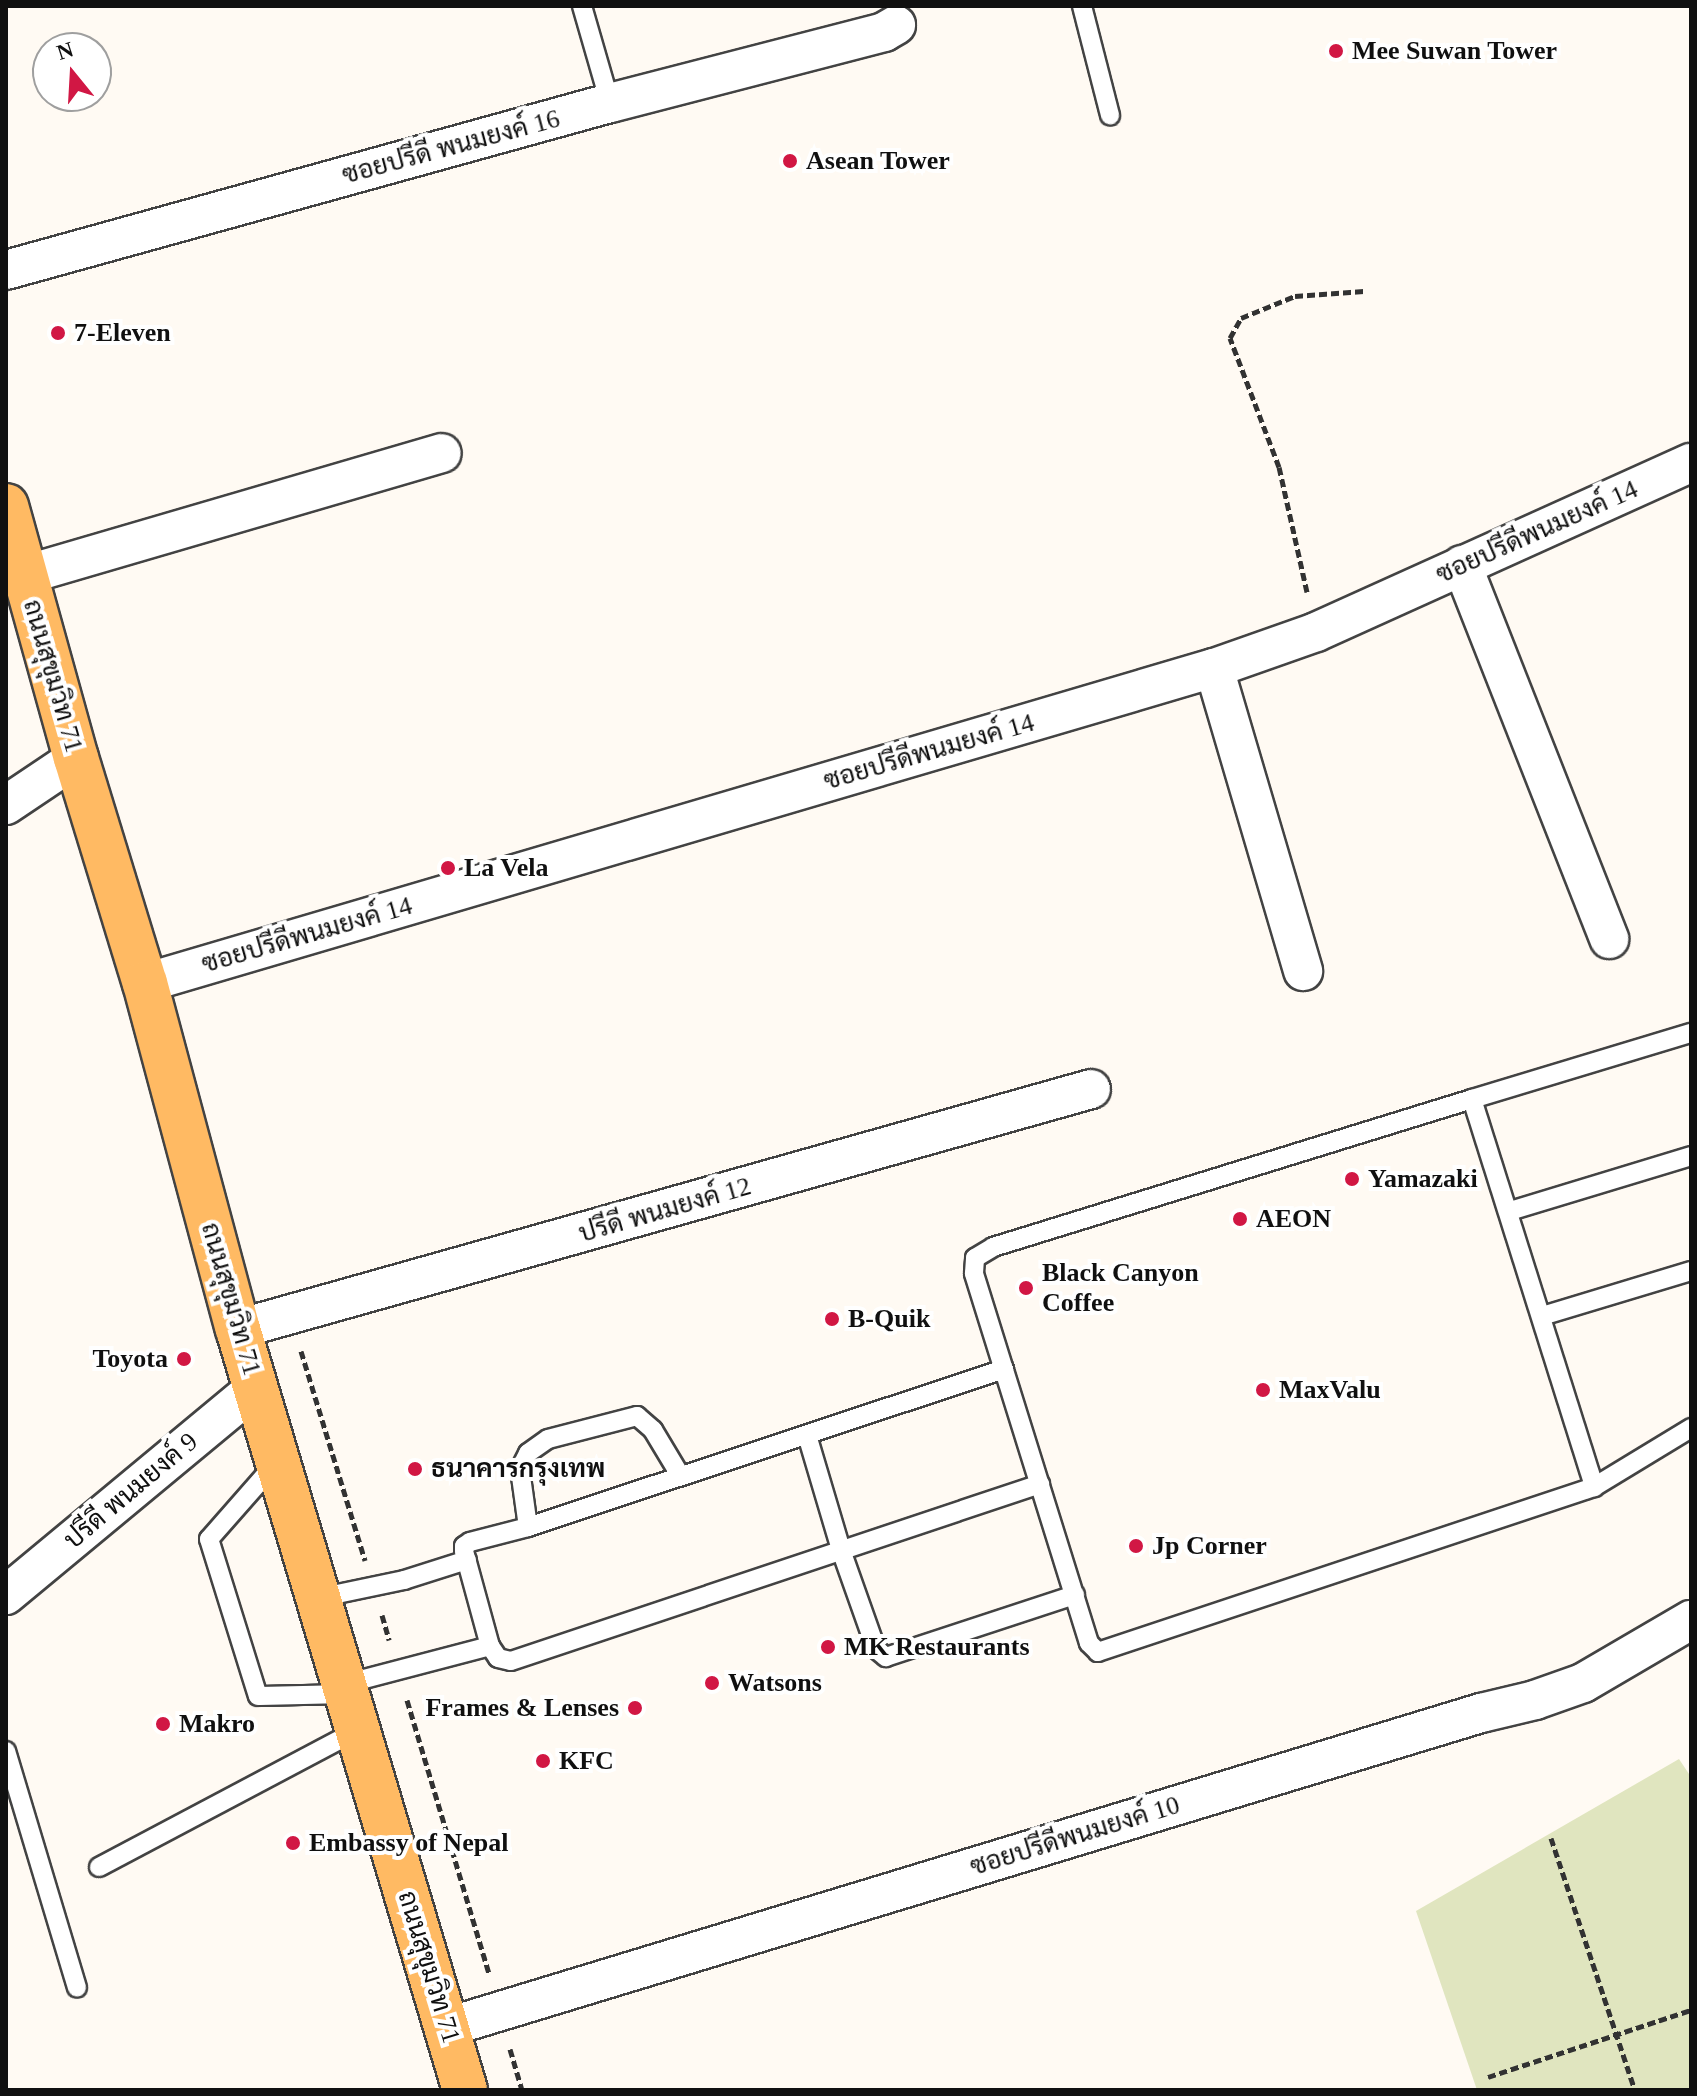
<!DOCTYPE html>
<meta charset="utf-8">
<style>
body{margin:0}
#map{position:relative;width:1697px;height:2096px;overflow:hidden;background:#fffaf3;font-family:"Times New Roman",Sarabun,serif}
div>[style]{position:absolute}
[style*='--x']{left:calc(var(--x)*1px);top:calc(var(--y)*1px);width:calc(var(--w)*1px);rotate:calc(var(--a)*1deg)}
.cemetery>*{inset:0;background:#e0e5bf}
.path>*{height:5px;margin-top:-2.5px;transform-origin:0;background:repeating-linear-gradient(90deg,#323232 0 8px,transparent 0 12px)}
.roads{filter:drop-shadow(2px 0 #434343) drop-shadow(-2px 0 #434343) drop-shadow(0 2px #434343) drop-shadow(0 -2px #434343)}
.service>*{height:18px;margin:-9px;padding:0 9px;transform-origin:9px;border-radius:9px;background:#fff}
.minor>*{height:38px;margin:-19px;padding:0 19px;transform-origin:19px;border-radius:19px;background:#fff}
.primary>*{height:44px;margin:-22px;padding:0 22px;transform-origin:22px;border-radius:22px;background:#ffba63}
.dots>*{width:22px;height:22px;translate:-50% -50%;box-sizing:border-box;border:4px solid #fff;border-radius:50%}
span{translate:-50% -50%;white-space:nowrap;text-align:center;line-height:1.15;-webkit-text-stroke:8px #fff;paint-order:stroke}
.poi-label{font-size:26px;color:#101010;font-weight:700}
.left{translate:0 -50%;text-align:left}
.right{translate:-100% -50%;text-align:right}
.street-label{font-size:26px;color:#101010}
.frame{position:absolute;inset:0;border:8px solid #101010;pointer-events:none}
.north{position:absolute;left:32px;top:32px;width:80px;height:80px;box-sizing:border-box;background:#fff;border:2px solid #9f9f9f;border-radius:50%;rotate:342deg;font-size:22px;font-weight:700;line-height:32px;text-align:center;color:#101010}
.north::after{content:'';display:block;margin:auto;width:28px;height:36px;background:#d11744;clip-path:polygon(50% 0,100% 100%,50% 72%,0 100%)}
</style>
<div id="map">
<div class="cemetery">
<div style="clip-path:polygon(1679px 1759px,1691px 1777px,1691px 2090px,1477px 2090px,1416px 1911px)"></div>
</div>
<div class="path">
<div style="--x:1307;--y:592;--w:128;--a:-102.6"></div>
<div style="--x:1279;--y:467;--w:138;--a:-110.8"></div>
<div style="--x:1230;--y:338;--w:23;--a:-61"></div>
<div style="--x:1241;--y:318;--w:58;--a:-22.2"></div>
<div style="--x:1295;--y:296;--w:69;--a:-4.1"></div>
<div style="--x:301;--y:1351;--w:219;--a:73"></div>
<div style="--x:382;--y:1615;--w:26;--a:74"></div>
<div style="--x:407;--y:1700;--w:286;--a:73.3"></div>
<div style="--x:1551;--y:1838;--w:266;--a:71.6"></div>
<div style="--x:510;--y:2049;--w:43;--a:73.7"></div>
<div style="--x:1488;--y:2077;--w:214;--a:-18.3"></div>
</div>
<div class="roads">
<div class="service">
<div style="--x:582;--y:6;--w:101;--a:73.9"></div>
<div style="--x:1082;--y:6;--w:113;--a:75.6"></div>
<div style="--x:1472;--y:1099;--w:407;--a:72.5"></div>
<div style="--x:1594;--y:1487;--w:523;--a:161.6"></div>
<div style="--x:1098;--y:1652;--w:13;--a:-135"></div>
<div style="--x:1089;--y:1643;--w:387;--a:-107.3"></div>
<div style="--x:974;--y:1273;--w:15;--a:-86"></div>
<div style="--x:975;--y:1258;--w:21;--a:-31"></div>
<div style="--x:993;--y:1247;--w:501;--a:-17.17"></div>
<div style="--x:1472;--y:1099;--w:229;--a:-16.8"></div>
<div style="--x:1510;--y:1211;--w:189;--a:-16.9"></div>
<div style="--x:1542;--y:1316;--w:156;--a:-16.8"></div>
<div style="--x:1004;--y:1369;--w:502;--a:161.64"></div>
<div style="--x:528;--y:1527;--w:60;--a:165.5"></div>
<div style="--x:470;--y:1542;--w:7;--a:146"></div>
<div style="--x:464;--y:1546;--w:5;--a:90"></div>
<div style="--x:464;--y:1551;--w:98;--a:74.7"></div>
<div style="--x:490;--y:1646;--w:14;--a:56"></div>
<div style="--x:498;--y:1658;--w:13;--a:13"></div>
<div style="--x:511;--y:1661;--w:558;--a:-18.5"></div>
<div style="--x:807;--y:1435;--w:120;--a:73.5"></div>
<div style="--x:841;--y:1550;--w:105;--a:70.5"></div>
<div style="--x:876;--y:1649;--w:13;--a:39"></div>
<div style="--x:886;--y:1657;--w:199;--a:-18.2"></div>
<div style="--x:275;--y:1464;--w:100;--a:131.3"></div>
<div style="--x:209;--y:1539;--w:164;--a:72.7"></div>
<div style="--x:258;--y:1696;--w:90;--a:-1.3"></div>
<div style="--x:1594;--y:1487;--w:114;--a:-31.3"></div>
<div style="--x:528;--y:1527;--w:59;--a:-97.9"></div>
<div style="--x:520;--y:1469;--w:18;--a:-63"></div>
<div style="--x:528;--y:1453;--w:24;--a:-35"></div>
<div style="--x:548;--y:1439;--w:92;--a:-14.5"></div>
<div style="--x:637;--y:1416;--w:21;--a:41"></div>
<div style="--x:653;--y:1430;--w:52;--a:59"></div>
<div style="--x:318;--y:1598;--w:88;--a:-11.8"></div>
<div style="--x:404;--y:1580;--w:66;--a:-17.6"></div>
<div style="--x:345;--y:1684;--w:150;--a:-14.7"></div>
<div style="--x:6;--y:1751;--w:247;--a:73.3"></div>
<div style="--x:99;--y:1867;--w:293;--a:-27.9"></div>
</div>
<div class="minor">
<div style="--x:6;--y:270;--w:627;--a:-15.46"></div>
<div style="--x:610;--y:103;--w:283;--a:-14.5"></div>
<div style="--x:884;--y:32;--w:14;--a:-30"></div>
<div style="--x:1462;--y:565;--w:402;--a:68.5"></div>
<div style="--x:25;--y:575;--w:434;--a:-16.3"></div>
<div style="--x:1214;--y:668;--w:316;--a:73.6"></div>
<div style="--x:6;--y:805;--w:84;--a:-33.9"></div>
<div style="--x:145;--y:983;--w:1114;--a:-16.42"></div>
<div style="--x:1214;--y:668;--w:108;--a:-19.4"></div>
<div style="--x:1316;--y:632;--w:411;--a:-24.3"></div>
<div style="--x:238;--y:1329;--w:886;--a:-15.71"></div>
<div style="--x:6;--y:1595;--w:324;--a:-39.7"></div>
<div style="--x:448;--y:2027;--w:1080;--a:-16.91"></div>
<div style="--x:1481;--y:1713;--w:56;--a:-13.5"></div>
<div style="--x:1535;--y:1700;--w:51;--a:-19.5"></div>
<div style="--x:1583;--y:1683;--w:125;--a:-30.3"></div>
</div>
<div class="primary">
<div style="--x:6;--y:506;--w:262;--a:74.5"></div>
<div style="--x:76;--y:758;--w:235;--a:73"></div>
<div style="--x:145;--y:983;--w:358;--a:75"></div>
<div style="--x:238;--y:1329;--w:794;--a:73.39"></div>
</div>
</div>
<div class="dots">
<div style="left:1336px;top:51px;background:#d11744"></div>
<div style="left:790px;top:161px;background:#d11744"></div>
<div style="left:58px;top:333px;background:#d11744"></div>
<div style="left:448px;top:868px;background:#d11744"></div>
<div style="left:1352px;top:1179px;background:#d11744"></div>
<div style="left:1240px;top:1219px;background:#d11744"></div>
<div style="left:1026px;top:1288px;background:#d11744"></div>
<div style="left:832px;top:1319px;background:#d11744"></div>
<div style="left:184px;top:1359px;background:#d11744"></div>
<div style="left:1263px;top:1390px;background:#d11744"></div>
<div style="left:415px;top:1469px;background:#d11744"></div>
<div style="left:1136px;top:1546px;background:#d11744"></div>
<div style="left:828px;top:1647px;background:#d11744"></div>
<div style="left:712px;top:1683px;background:#d11744"></div>
<div style="left:635px;top:1708px;background:#d11744"></div>
<div style="left:163px;top:1724px;background:#d11744"></div>
<div style="left:543px;top:1761px;background:#d11744"></div>
<div style="left:293px;top:1843px;background:#d11744"></div>
</div>
<div class="poi-label">
<span class="left" style="left:1352px;top:51px">Mee Suwan Tower</span>
<span class="left" style="left:806px;top:161px">Asean Tower</span>
<span class="left" style="left:74px;top:333px">7-Eleven</span>
<span class="left" style="left:464px;top:868px">La Vela</span>
<span class="left" style="left:1368px;top:1179px">Yamazaki</span>
<span class="left" style="left:1256px;top:1219px">AEON</span>
<span class="left" style="left:1042px;top:1288px">Black Canyon<br>Coffee</span>
<span class="left" style="left:848px;top:1319px">B-Quik</span>
<span class="right" style="left:168px;top:1359px">Toyota</span>
<span class="left" style="left:1279px;top:1390px">MaxValu</span>
<span class="left" style="left:431px;top:1469px">ธนาคารกรุงเทพ</span>
<span class="left" style="left:1152px;top:1546px">Jp Corner</span>
<span class="left" style="left:844px;top:1647px">MK Restaurants</span>
<span class="left" style="left:728px;top:1683px">Watsons</span>
<span class="right" style="left:619px;top:1708px">Frames &amp; Lenses</span>
<span class="left" style="left:179px;top:1724px">Makro</span>
<span class="left" style="left:559px;top:1761px">KFC</span>
<span class="left" style="left:309px;top:1843px">Embassy of Nepal</span>
</div>
<div class="street-label">
<span style="left:451px;top:147px;rotate:-15deg">ซอยปรีดี พนมยงค์ 16</span>
<span style="left:1537px;top:532px;rotate:-24deg">ซอยปรีดีพนมยงค์ 14</span>
<span style="left:53px;top:676px;rotate:74deg">ถนนสุขุมวิท 71</span>
<span style="left:929px;top:752px;rotate:-16deg">ซอยปรีดีพนมยงค์ 14</span>
<span style="left:307px;top:935px;rotate:-16deg">ซอยปรีดีพนมยงค์ 14</span>
<span style="left:665px;top:1210px;rotate:-16deg">ปรีดี พนมยงค์ 12</span>
<span style="left:231px;top:1299px;rotate:74deg">ถนนสุขุมวิท 71</span>
<span style="left:131px;top:1491px;rotate:-40deg">ปรีดี พนมยงค์ 9</span>
<span style="left:1075px;top:1836px;rotate:-17deg">ซอยปรีดีพนมยงค์ 10</span>
<span style="left:429px;top:1967px;rotate:73deg">ถนนสุขุมวิท 71</span>
</div>
<div class="frame"></div>
<div class="north">N</div>
</div>
